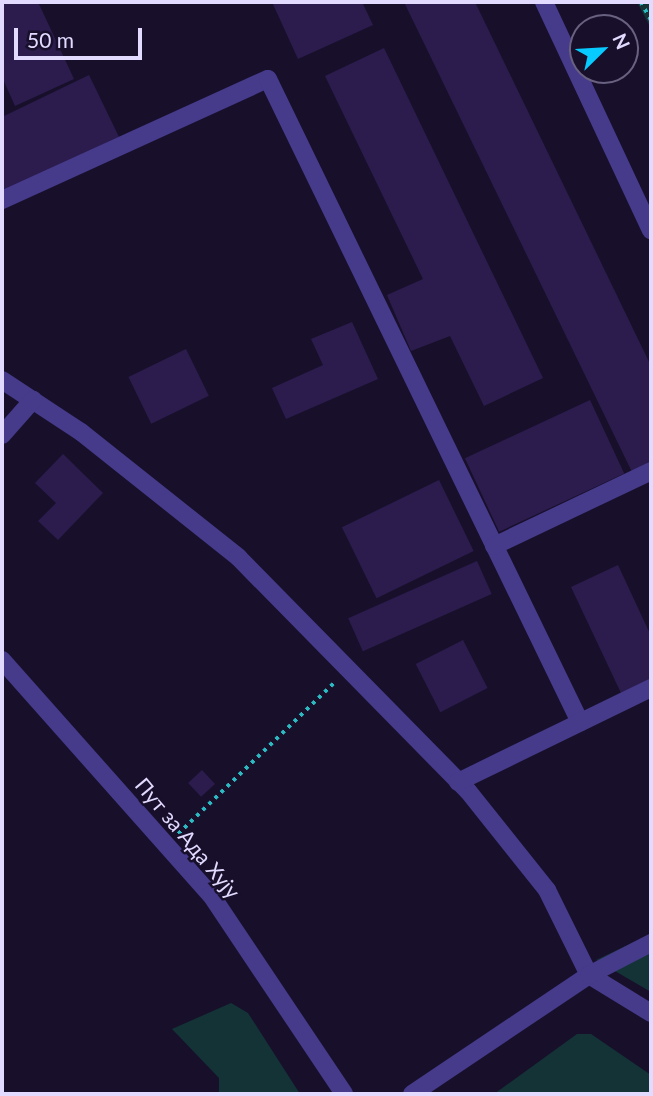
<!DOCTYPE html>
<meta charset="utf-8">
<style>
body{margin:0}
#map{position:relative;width:653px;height:1096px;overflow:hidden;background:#18102b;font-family:Lato,sans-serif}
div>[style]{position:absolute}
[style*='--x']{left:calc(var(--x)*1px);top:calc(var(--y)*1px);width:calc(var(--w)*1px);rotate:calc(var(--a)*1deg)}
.green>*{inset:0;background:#133336}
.building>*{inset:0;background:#2b1c4d;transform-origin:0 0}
.path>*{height:3.5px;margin-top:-1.75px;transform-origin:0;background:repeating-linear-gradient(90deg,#2db9c1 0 3.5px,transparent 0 8.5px)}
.minor>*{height:18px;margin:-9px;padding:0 9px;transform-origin:9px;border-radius:9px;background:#463a8b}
span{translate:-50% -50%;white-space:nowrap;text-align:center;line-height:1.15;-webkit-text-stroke:5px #18102b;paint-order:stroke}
.street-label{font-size:21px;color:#e3dbff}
.frame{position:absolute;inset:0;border:4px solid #e3dbff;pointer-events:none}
.north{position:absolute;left:569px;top:14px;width:70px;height:70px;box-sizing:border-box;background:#18102b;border:2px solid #696180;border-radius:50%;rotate:66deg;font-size:19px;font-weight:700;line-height:28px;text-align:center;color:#e3dbff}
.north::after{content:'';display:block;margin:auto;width:24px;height:32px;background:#07caff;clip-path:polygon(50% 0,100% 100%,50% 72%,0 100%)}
.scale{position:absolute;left:14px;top:28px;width:128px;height:32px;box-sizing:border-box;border:4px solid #e3dbff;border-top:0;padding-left:9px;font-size:21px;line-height:24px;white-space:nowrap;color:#e3dbff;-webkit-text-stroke:5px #18102b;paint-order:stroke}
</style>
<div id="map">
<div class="green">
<div style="clip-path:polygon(637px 2px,651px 2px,651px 29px,647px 21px)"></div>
<div style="clip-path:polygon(651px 934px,651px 992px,596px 960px)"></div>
<div style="clip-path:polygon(231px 1003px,248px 1013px,300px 1094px,219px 1094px,219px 1078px,172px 1029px)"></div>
<div style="clip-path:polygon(577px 1034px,591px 1034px,651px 1075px,651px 1094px,494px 1094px)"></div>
</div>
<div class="building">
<div style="clip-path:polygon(2px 2px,38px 2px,74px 79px,15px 106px,2px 77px)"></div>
<div style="clip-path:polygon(272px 2px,362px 2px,373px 25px,298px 59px)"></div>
<div style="clip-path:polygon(404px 2px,475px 2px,651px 366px,651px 465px,633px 474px)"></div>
<div style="clip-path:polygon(384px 48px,543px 378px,484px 406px,450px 336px,411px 351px,387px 295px,423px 279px,325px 76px)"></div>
<div style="clip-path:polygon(89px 75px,119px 137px,2px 193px,2px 117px)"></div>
<div style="clip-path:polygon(352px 322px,378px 379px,286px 419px,272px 388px,323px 365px,311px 339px)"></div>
<div style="left:186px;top:349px;width:52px;height:64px;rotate:64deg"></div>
<div style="left:590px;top:400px;width:81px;height:138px;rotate:65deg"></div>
<div style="clip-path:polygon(63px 454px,103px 493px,58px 540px,38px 521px,56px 503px,35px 483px)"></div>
<div style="left:439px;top:480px;width:79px;height:108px;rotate:64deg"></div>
<div style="left:477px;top:561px;width:36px;height:141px;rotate:66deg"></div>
<div style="clip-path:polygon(618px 565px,651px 636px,651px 678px,621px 693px,571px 587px)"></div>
<div style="left:463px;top:640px;width:54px;height:53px;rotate:63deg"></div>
<div style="left:202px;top:770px;width:19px;height:19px;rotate:47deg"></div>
</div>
<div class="path">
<div style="--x:641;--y:2;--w:21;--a:61"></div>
<div style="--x:178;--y:834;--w:220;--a:-44.1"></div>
</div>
<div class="minor">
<div style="--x:544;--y:2;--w:252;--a:64.9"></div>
<div style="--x:2;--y:200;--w:292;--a:-24.5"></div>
<div style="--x:268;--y:79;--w:715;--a:64.12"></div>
<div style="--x:2;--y:380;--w:95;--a:33.4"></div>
<div style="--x:81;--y:432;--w:201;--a:38.5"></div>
<div style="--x:238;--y:557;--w:328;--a:45.5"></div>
<div style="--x:468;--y:791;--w:127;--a:51.4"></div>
<div style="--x:547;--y:890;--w:95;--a:63.7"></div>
<div style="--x:589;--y:975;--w:73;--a:31.5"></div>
<div style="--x:2;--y:435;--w:47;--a:-48.5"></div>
<div style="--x:494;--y:546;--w:174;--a:-25.5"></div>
<div style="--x:2;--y:660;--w:314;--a:48.4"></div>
<div style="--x:211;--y:895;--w:239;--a:56.2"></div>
<div style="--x:458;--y:782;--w:215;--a:-26"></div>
<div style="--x:412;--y:1094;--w:213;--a:-33.9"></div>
<div style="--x:589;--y:975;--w:70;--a:-27.3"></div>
</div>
<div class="street-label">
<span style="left:188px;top:838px;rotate:50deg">Пут за Ада Хују</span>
</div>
<div class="frame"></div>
<div class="north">N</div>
<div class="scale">50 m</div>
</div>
